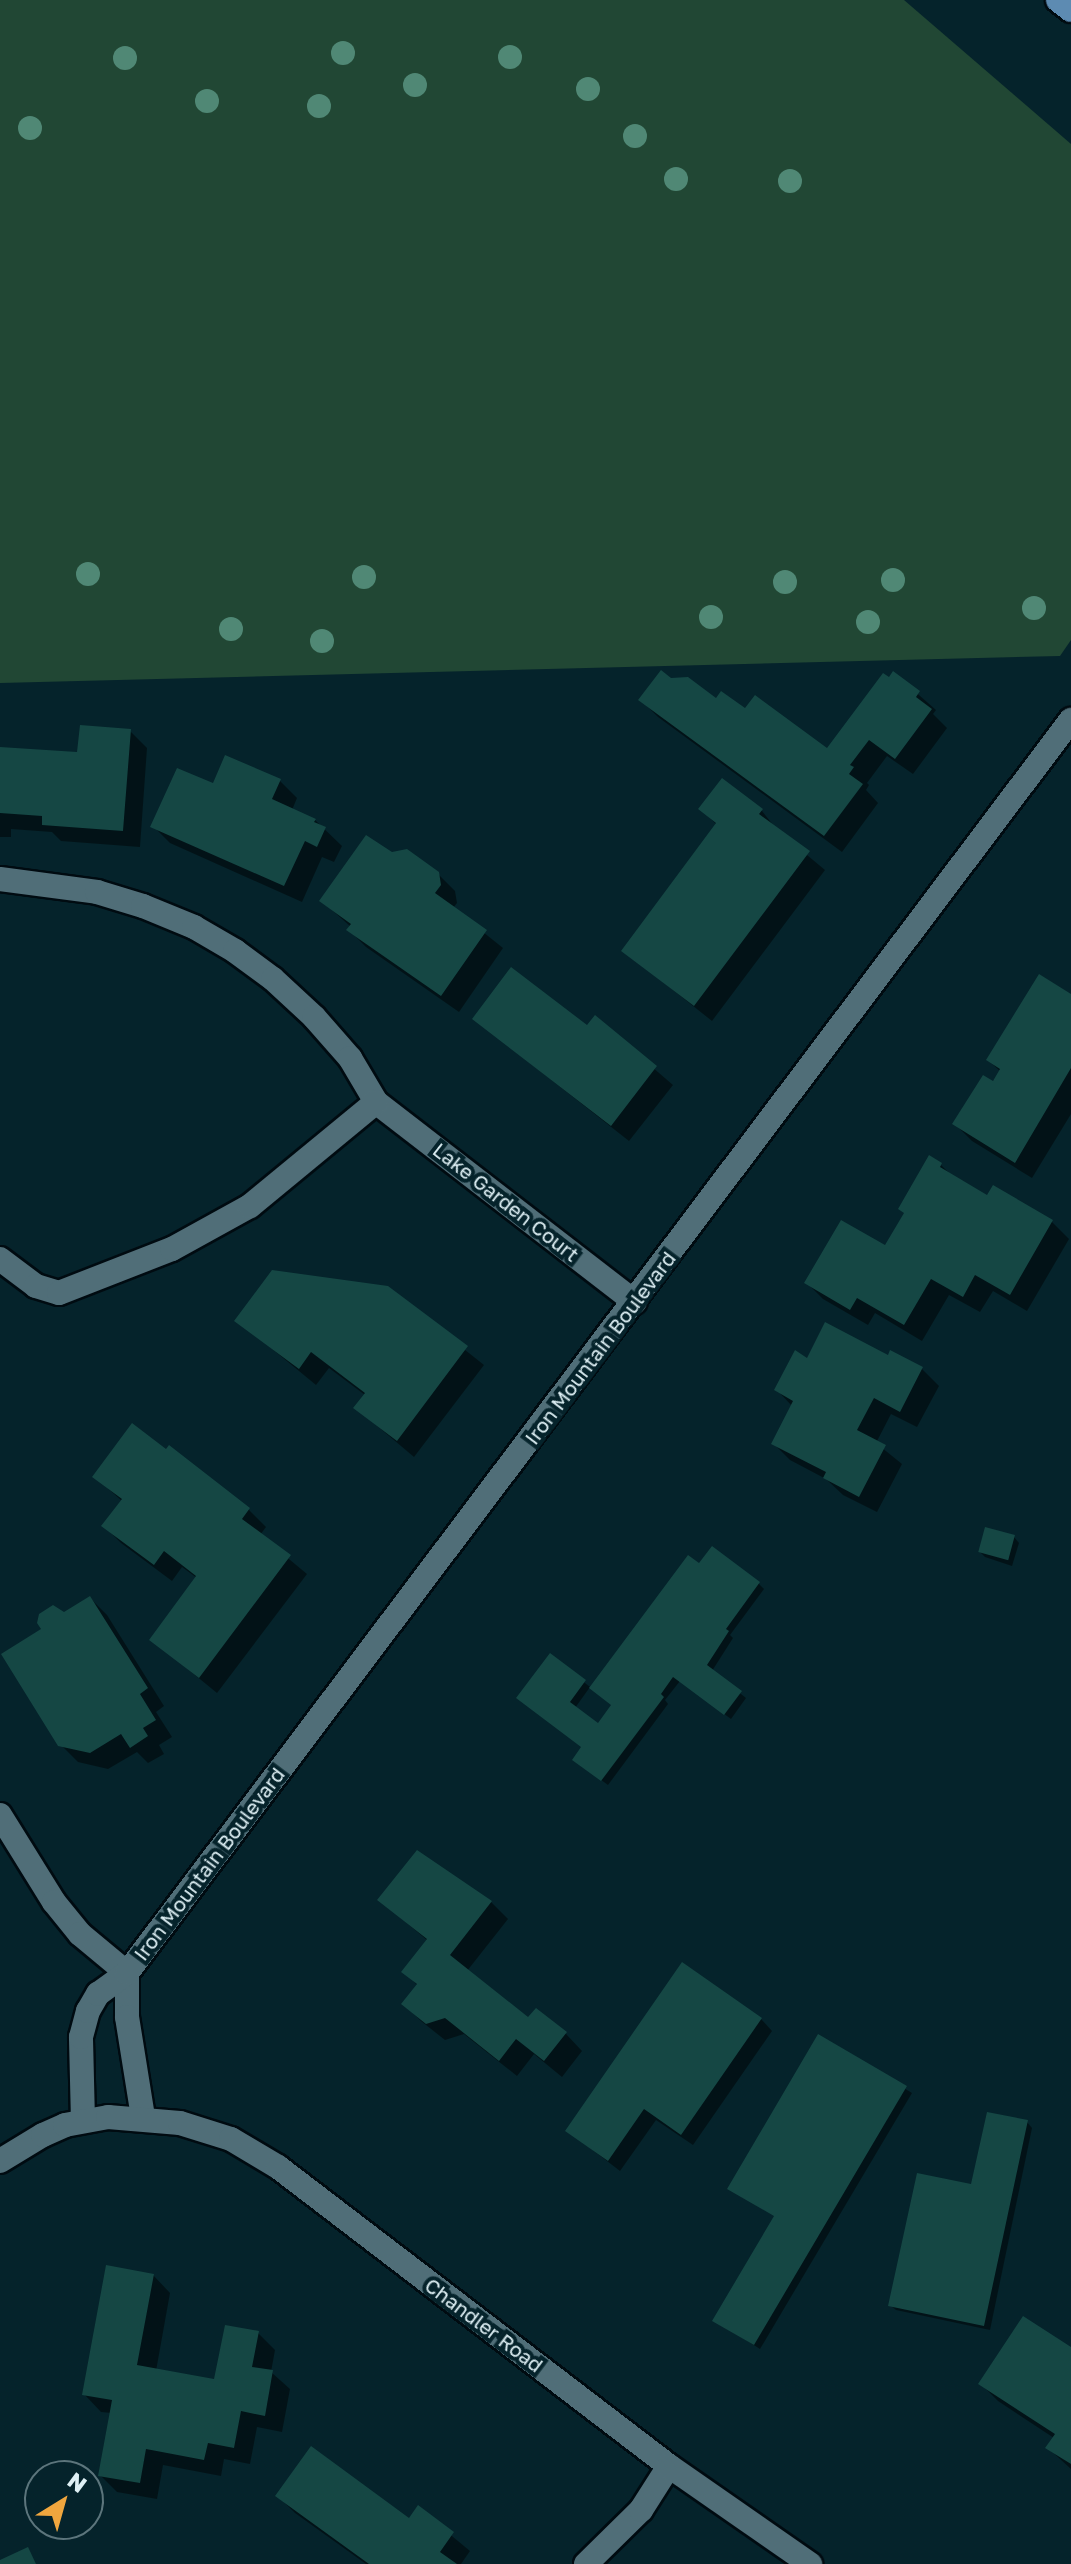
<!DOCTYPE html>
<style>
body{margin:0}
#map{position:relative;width:1071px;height:2564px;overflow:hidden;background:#05232b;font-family:"Golos Text",sans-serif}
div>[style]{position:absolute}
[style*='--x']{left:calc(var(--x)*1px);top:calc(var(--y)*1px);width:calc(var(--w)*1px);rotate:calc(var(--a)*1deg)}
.green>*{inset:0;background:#214734}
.shadow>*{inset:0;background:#0007}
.building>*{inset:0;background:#154744;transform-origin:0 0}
.roads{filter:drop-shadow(2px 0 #000b11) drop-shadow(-2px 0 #000b11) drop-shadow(0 2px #000b11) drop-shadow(0 -2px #000b11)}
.service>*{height:24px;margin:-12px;padding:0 12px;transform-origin:12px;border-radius:12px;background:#506e78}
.minor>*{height:24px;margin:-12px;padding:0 12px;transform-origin:12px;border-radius:12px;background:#506e78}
.tertiary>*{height:24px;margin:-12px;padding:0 12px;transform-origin:12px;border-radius:12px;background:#506e78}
.primary>*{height:24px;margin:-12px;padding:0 12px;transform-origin:12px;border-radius:12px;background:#5d8bb2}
.trees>*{width:24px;height:24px;margin:-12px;border-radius:50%;background:#508875}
span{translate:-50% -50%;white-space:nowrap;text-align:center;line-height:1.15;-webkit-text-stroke:8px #05232b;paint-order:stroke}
.street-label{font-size:20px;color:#dff0f5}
.north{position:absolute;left:24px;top:2460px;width:80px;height:80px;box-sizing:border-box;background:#05232b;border:2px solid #5c757c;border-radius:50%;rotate:37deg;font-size:22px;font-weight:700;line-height:32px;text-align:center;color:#dff0f5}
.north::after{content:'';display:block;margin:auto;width:28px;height:36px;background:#f0a63e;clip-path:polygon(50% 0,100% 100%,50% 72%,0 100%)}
</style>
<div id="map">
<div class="green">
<div style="clip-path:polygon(0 0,904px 0,1071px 144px,1071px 640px,1060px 656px,0 683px)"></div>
</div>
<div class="shadow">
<div style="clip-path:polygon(894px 673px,936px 710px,933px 714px,947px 728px,913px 774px,887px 756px,867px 783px,869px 785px,866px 790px,878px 803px,842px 852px,658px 717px,641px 700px,716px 701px,828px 751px)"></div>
<div style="clip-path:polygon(130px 731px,147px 748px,140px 847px,61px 841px,52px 832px,11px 829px,11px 837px,0 837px,0 749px,79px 755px)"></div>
<div style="clip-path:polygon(280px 781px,297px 798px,292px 810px,315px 820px,342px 846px,334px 862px,322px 857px,302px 902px,170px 843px,153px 826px,214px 786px)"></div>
<div style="clip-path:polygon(722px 781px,762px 811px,777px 830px,825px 870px,712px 1021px,624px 951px,717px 825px,701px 809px)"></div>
<div style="clip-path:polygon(391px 854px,437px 873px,455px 891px,457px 903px,453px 908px,503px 948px,459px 1012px,366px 947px,349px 930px,351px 927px,322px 901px)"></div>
<div style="clip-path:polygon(1071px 996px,1071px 1114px,1032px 1178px,972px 1141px,955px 1124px,1001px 1072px,988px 1060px)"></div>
<div style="clip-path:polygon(595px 1018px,673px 1085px,629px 1141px,474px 1019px,587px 1028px)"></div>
<div style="clip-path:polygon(941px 1165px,954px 1178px,988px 1198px,993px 1187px,1052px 1222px,1069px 1239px,1027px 1311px,993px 1291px,980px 1312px,949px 1295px,922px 1341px,875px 1313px,868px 1325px,823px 1299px,806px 1282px,886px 1248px)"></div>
<div style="clip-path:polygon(387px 1288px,484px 1365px,414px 1457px,356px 1408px,365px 1395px,329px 1368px,316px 1385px,237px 1320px)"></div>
<div style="clip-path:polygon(891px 1352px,922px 1369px,939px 1386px,917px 1427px,891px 1414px,876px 1443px,902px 1464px,877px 1512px,843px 1495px,826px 1479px,790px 1460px,773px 1443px,792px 1406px,777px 1390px,808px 1360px,889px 1358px)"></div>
<div style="clip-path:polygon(170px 1448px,249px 1510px,266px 1527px,260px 1535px,307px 1574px,217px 1693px,151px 1639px,197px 1578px,182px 1567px,172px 1581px,121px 1543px,104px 1526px,122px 1501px,94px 1476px)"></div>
<div style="clip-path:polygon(1014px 1537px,1019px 1543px,1012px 1566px,985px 1557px,979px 1551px)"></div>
<div style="clip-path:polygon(700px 1566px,759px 1584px,764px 1589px,730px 1635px,733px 1638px,712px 1671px,746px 1698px,731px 1719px,680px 1681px,665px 1700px,668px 1704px,608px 1785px,581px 1765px,583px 1748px,550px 1655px,590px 1687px,575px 1708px,598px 1726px)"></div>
<div style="clip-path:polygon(90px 1598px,107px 1615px,164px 1706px,156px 1712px,172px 1737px,159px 1745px,164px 1754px,148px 1763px,137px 1752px,108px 1769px,78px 1762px,60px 1744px,64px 1614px)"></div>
<div style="clip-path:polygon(380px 1900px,491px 1902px,508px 1919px,467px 1971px,529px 2019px,566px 2034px,582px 2051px,562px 2077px,534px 2054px,517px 2076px,464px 2034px,445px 2040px,421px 2021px,404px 2004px,418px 1986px,404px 1971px,428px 1941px)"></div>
<div style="clip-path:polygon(761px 2019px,772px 2031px,693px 2145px,656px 2120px,620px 2171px,568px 2131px)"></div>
<div style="clip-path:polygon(819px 2037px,912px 2093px,760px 2349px,715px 2320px,781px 2223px)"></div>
<div style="clip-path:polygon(1027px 2122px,1032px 2128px,990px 2330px,896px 2310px,890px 2305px,973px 2187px)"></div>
<div style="clip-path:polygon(153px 2275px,170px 2293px,156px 2371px,216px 2382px,258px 2333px,275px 2350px,271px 2372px,290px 2389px,282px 2432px,257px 2427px,250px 2464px,224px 2459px,221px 2476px,163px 2465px,157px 2499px,117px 2492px,100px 2475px,112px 2413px,101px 2412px,84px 2394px)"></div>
<div style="clip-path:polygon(1071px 2349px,1071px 2469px,1048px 2448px,1054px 2438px,998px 2401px,981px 2384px)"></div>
<div style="clip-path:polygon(278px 2496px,409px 2521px,418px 2508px,470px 2551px,461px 2564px,366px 2564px,295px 2513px)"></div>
</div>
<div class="building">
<div style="clip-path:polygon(661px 670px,671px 678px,688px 677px,716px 698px,721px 691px,745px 708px,755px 695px,827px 748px,883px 673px,889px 677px,893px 671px,920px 691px,916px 697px,932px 709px,895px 759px,869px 740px,850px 765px,854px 767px,849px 774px,863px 784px,824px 836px,638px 700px)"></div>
<div style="clip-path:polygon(80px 725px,131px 729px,123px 831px,42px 825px,42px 816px,0 813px,0 747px,77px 752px)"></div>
<div style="clip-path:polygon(225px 755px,281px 779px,272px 799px,316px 819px,314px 822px,326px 827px,317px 847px,305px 841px,284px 886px,150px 827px,177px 768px,213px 783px)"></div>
<div style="clip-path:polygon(722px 778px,763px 809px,759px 814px,810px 851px,694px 1006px,621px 951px,716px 823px,698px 809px)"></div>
<div style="clip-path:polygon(366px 835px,392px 852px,407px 849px,439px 872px,441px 885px,435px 893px,487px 930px,441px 996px,346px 930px,351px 924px,319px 901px)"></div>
<div style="clip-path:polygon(511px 967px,587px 1025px,595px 1015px,657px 1066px,611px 1126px,472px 1019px)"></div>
<div style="clip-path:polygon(1039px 974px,1071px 994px,1071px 1068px,1015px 1163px,952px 1124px,983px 1075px,993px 1081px,1000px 1069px,986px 1060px)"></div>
<div style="clip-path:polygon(929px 1155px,942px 1163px,940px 1167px,987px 1195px,993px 1185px,1053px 1220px,1010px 1295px,975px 1275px,963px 1297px,931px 1279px,904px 1325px,857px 1298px,850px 1310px,804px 1283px,841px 1220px,885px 1245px,904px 1213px,898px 1209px)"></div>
<div style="clip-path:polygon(272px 1270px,388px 1286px,468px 1346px,397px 1441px,353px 1408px,365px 1393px,311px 1352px,299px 1369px,234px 1321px)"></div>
<div style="clip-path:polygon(825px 1322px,888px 1355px,890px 1350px,923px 1367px,900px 1412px,874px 1398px,857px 1430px,886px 1445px,859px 1497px,823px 1478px,826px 1472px,771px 1444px,793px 1401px,774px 1390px,795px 1350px,807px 1358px)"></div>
<div style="clip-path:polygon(132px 1423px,166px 1449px,169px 1445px,250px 1508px,242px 1519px,291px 1555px,199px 1678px,149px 1640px,196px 1576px,164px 1551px,154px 1565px,101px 1526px,122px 1499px,92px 1477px)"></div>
<div style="left:985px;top:1527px;width:31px;height:26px;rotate:15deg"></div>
<div style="clip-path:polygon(712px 1546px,760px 1582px,726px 1629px,729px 1631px,707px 1665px,742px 1691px,724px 1715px,673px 1677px,661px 1694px,664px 1697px,601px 1781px,572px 1760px,581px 1747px,516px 1698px,550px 1653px,586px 1680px,570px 1702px,598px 1723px,611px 1705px,589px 1688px,688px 1555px,699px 1563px)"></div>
<div style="clip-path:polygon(90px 1596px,148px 1688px,140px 1694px,156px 1720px,143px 1728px,148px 1736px,130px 1748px,121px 1734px,90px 1753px,58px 1746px,1px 1654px,41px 1629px,37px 1623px,39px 1614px,53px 1605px,64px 1612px)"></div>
<div style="clip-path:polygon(417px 1850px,492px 1901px,450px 1955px,528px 2017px,536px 2008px,567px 2032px,544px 2061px,516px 2039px,499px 2061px,445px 2018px,426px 2024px,401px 2004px,417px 1984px,401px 1972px,427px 1939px,377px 1900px)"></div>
<div style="clip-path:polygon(682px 1962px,762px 2018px,681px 2135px,644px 2109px,608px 2161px,565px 2131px)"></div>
<div style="clip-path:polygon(818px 2034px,907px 2086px,754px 2345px,712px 2321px,774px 2216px,727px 2189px)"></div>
<div style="clip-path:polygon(987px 2112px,1028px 2120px,984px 2326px,888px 2306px,917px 2173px,971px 2184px)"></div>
<div style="clip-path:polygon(106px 2265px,154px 2274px,137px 2365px,214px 2379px,225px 2325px,259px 2331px,252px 2367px,273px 2370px,265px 2416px,241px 2411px,234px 2448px,208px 2443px,204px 2460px,146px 2449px,140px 2483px,98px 2476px,112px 2400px,82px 2395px)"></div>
<div style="clip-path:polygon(1023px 2316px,1071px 2347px,1071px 2464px,1045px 2448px,1055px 2434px,978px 2384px)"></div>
<div style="clip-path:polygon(311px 2446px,409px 2518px,418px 2505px,454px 2532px,440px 2552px,457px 2564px,369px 2564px,275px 2496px)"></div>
<div style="clip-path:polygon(28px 2547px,36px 2564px,0 2564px,0 2560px)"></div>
</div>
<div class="roads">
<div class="service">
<div style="--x:586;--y:2564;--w:77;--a:-44.5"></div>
<div style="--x:641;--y:2510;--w:52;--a:-57.5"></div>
</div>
<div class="minor">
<div style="--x:0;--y:879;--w:98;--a:7.6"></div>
<div style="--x:97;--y:892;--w:48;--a:16.9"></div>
<div style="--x:143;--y:906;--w:55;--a:22.4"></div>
<div style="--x:194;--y:927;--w:48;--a:30.3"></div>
<div style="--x:235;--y:951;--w:47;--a:36.4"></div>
<div style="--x:273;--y:979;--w:56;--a:42.8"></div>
<div style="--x:314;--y:1017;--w:55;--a:48.7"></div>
<div style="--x:350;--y:1058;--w:51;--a:59.4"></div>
<div style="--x:376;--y:1102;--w:327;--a:37.7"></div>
<div style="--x:0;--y:1259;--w:45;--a:36.9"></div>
<div style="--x:36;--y:1286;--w:24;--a:17"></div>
<div style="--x:59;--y:1293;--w:121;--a:-21.3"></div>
<div style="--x:172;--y:1249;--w:89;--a:-28.9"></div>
<div style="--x:250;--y:1206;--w:163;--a:-39.5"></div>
<div style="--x:0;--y:1815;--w:102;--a:58.2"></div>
<div style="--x:54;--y:1902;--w:41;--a:50.9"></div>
<div style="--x:80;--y:1934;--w:61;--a:39.7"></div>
</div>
<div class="tertiary">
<div style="--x:127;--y:1973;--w:44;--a:90"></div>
<div style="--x:127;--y:2017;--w:101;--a:80.9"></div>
<div style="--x:83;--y:2121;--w:84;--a:-91.4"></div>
<div style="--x:81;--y:2037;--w:27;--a:-75"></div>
<div style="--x:88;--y:2011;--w:20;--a:-60"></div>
<div style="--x:98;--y:1994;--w:36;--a:-36"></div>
<div style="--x:127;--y:1973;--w:1569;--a:-53.01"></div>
<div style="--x:0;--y:2161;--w:50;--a:-31.2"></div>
<div style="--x:43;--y:2135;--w:24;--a:-24"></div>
<div style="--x:65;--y:2125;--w:44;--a:-10.5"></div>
<div style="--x:108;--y:2117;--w:72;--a:4.8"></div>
<div style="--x:180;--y:2123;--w:53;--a:17.4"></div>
<div style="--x:231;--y:2139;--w:55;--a:30.8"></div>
<div style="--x:278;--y:2167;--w:492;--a:37.4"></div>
<div style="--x:669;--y:2466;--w:172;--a:34.8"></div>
</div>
<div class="primary">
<div style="--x:1058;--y:0;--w:16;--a:38"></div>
</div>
</div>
<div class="trees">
<div style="left:343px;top:53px"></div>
<div style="left:510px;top:57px"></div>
<div style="left:125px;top:58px"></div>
<div style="left:415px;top:85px"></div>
<div style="left:588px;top:89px"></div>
<div style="left:207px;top:101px"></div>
<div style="left:319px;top:106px"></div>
<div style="left:30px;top:128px"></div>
<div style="left:635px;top:136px"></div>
<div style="left:676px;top:179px"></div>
<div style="left:790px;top:181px"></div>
<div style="left:88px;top:574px"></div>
<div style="left:364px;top:577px"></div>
<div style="left:893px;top:580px"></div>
<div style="left:785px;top:582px"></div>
<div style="left:1034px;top:608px"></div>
<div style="left:711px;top:617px"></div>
<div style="left:868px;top:622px"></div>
<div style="left:231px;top:629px"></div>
<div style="left:322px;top:641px"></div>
</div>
<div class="street-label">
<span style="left:506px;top:1202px;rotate:38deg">Lake Garden Court</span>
<span style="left:600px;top:1348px;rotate:-53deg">Iron Mountain Boulevard</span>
<span style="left:209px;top:1864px;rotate:-53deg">Iron Mountain Boulevard</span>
<span style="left:484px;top:2325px;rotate:37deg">Chandler Road</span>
</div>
<div class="north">N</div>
</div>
